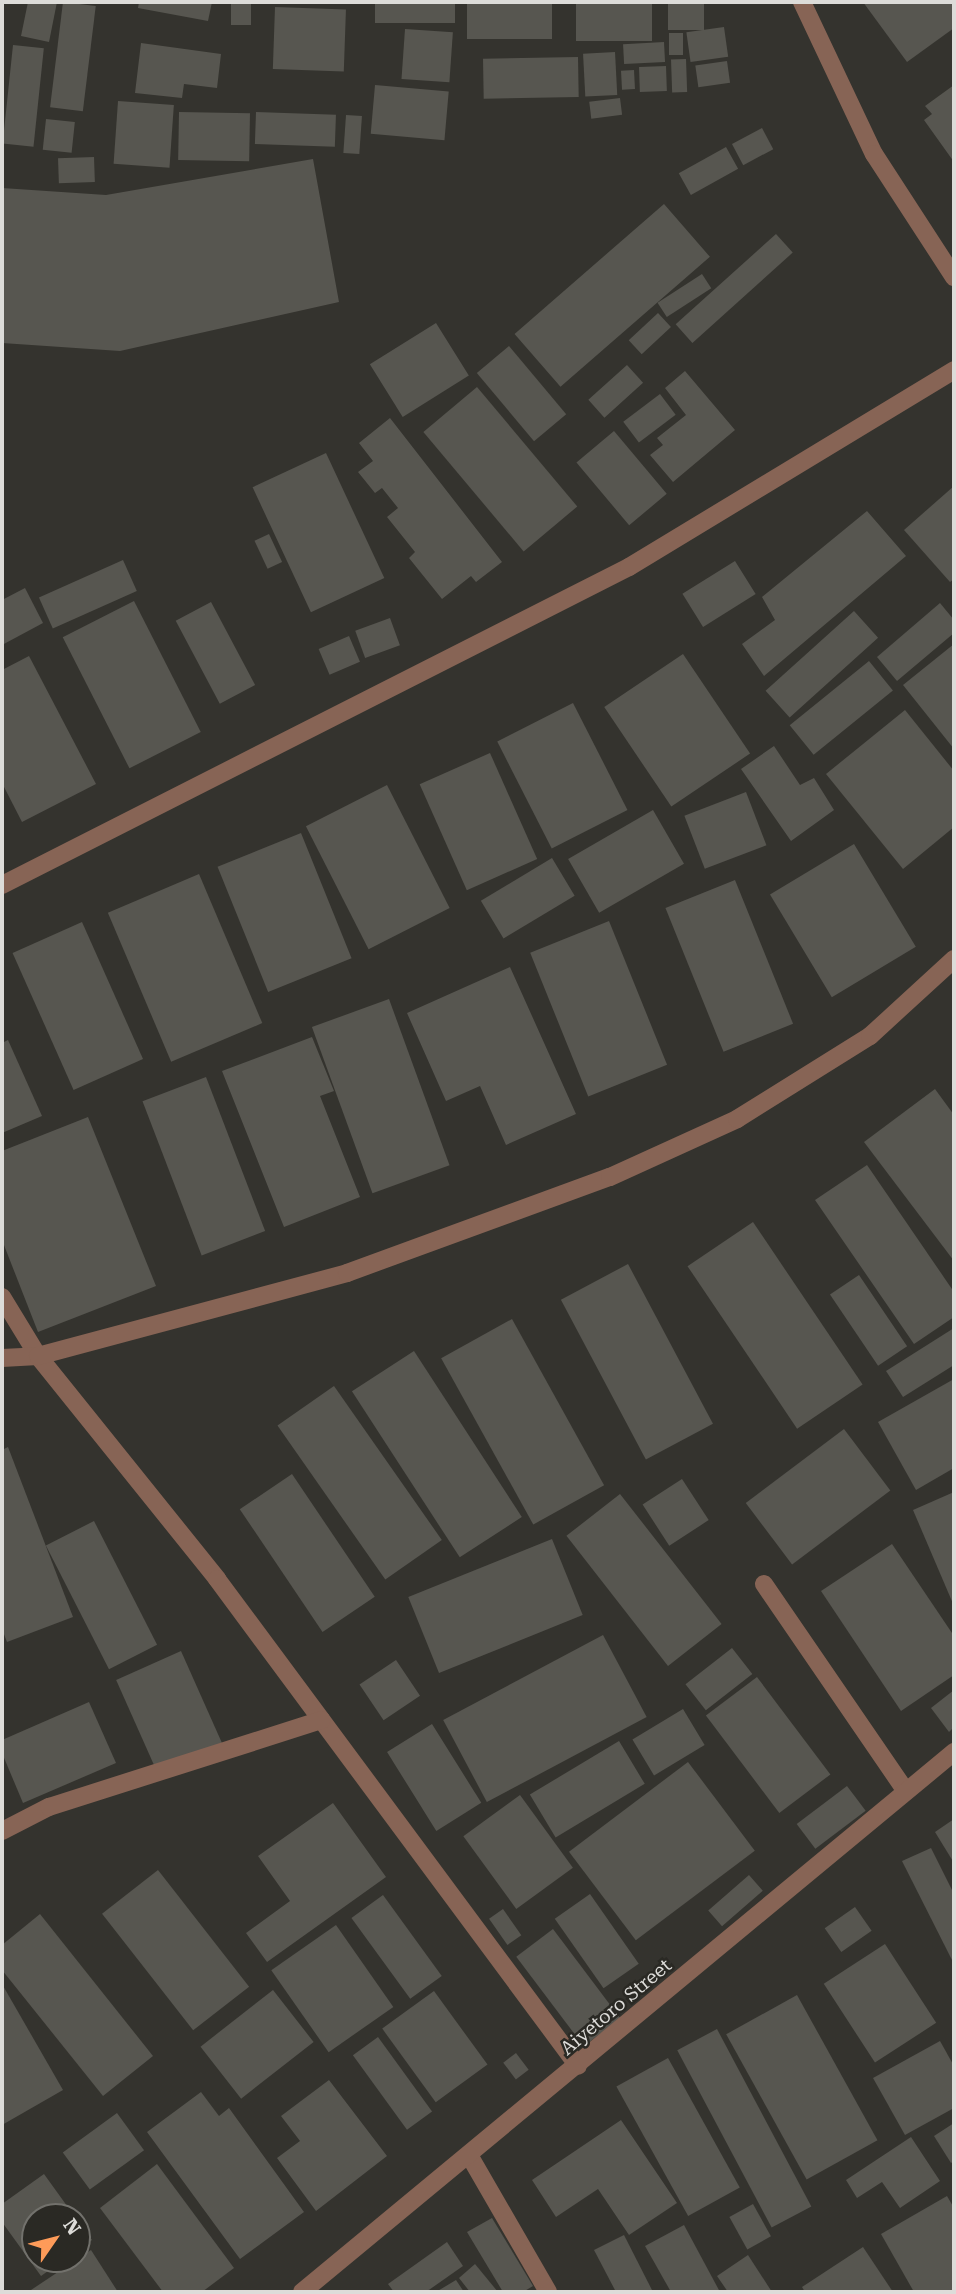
<!DOCTYPE html>
<style>
body{margin:0}
#map{position:relative;width:956px;height:2294px;overflow:hidden;background:#34332e;font-family:"Roboto Serif",serif}
div>[style]{position:absolute}
[style*='--x']{left:calc(var(--x)*1px);top:calc(var(--y)*1px);width:calc(var(--w)*1px);rotate:calc(var(--a)*1deg)}
.building>*{inset:0;background:#575650;transform-origin:0 0}
.minor>*{height:18px;margin:-9px;padding:0 9px;transform-origin:9px;border-radius:9px;background:#876455}
span{translate:-50% -50%;white-space:nowrap;text-align:center;line-height:1.15;-webkit-text-stroke:5px #2a2924;paint-order:stroke}
.street-label{font-size:19px;color:#dddcd9}
.frame{position:absolute;inset:0;border:4px solid #dddcd9;pointer-events:none}
.north{position:absolute;left:21px;top:2203px;width:70px;height:70px;box-sizing:border-box;background:#2a2924;border:2px solid #72716c;border-radius:50%;rotate:55deg;font-size:19px;font-weight:700;line-height:28px;text-align:center;color:#dddcd9}
.north::after{content:'';display:block;margin:auto;width:24px;height:32px;background:#fe9b59;clip-path:polygon(50% 0,100% 100%,50% 72%,0 100%)}
</style>
<div id="map">
<div class="building">
<div style="clip-path:polygon(28px 2px,57px 2px,49px 42px,21px 36px)"></div>
<div style="left:63px;top:2px;width:33px;height:106px;rotate:7deg"></div>
<div style="clip-path:polygon(139px 2px,212px 2px,208px 21px,138px 8px)"></div>
<div style="left:231px;top:2px;width:20px;height:23px"></div>
<div style="left:375px;top:2px;width:80px;height:21px"></div>
<div style="left:467px;top:2px;width:85px;height:37px"></div>
<div style="left:576px;top:2px;width:76px;height:39px"></div>
<div style="left:668px;top:2px;width:36px;height:28px"></div>
<div style="clip-path:polygon(863px 2px,954px 2px,954px 28px,907px 62px)"></div>
<div style="left:275px;top:7px;width:71px;height:62px;rotate:2deg"></div>
<div style="left:724px;top:27px;width:30px;height:38px;rotate:82deg"></div>
<div style="left:405px;top:29px;width:48px;height:50px;rotate:4deg"></div>
<div style="left:669px;top:33px;width:14px;height:22px"></div>
<div style="left:664px;top:42px;width:20px;height:41px;rotate:87deg"></div>
<div style="clip-path:polygon(141px 43px,221px 54px,217px 88px,184px 84px,182px 98px,135px 93px)"></div>
<div style="left:13px;top:45px;width:31px;height:99px;rotate:6deg"></div>
<div style="left:615px;top:52px;width:43px;height:32px;rotate:87deg"></div>
<div style="left:578px;top:57px;width:40px;height:95px;rotate:89deg"></div>
<div style="left:686px;top:59px;width:33px;height:15px;rotate:88deg"></div>
<div style="left:727px;top:61px;width:22px;height:32px;rotate:82deg"></div>
<div style="left:666px;top:66px;width:25px;height:27px;rotate:88deg"></div>
<div style="left:634px;top:70px;width:19px;height:13px;rotate:87deg"></div>
<div style="left:375px;top:85px;width:74px;height:49px;rotate:5deg"></div>
<div style="clip-path:polygon(954px 85px,954px 162px,924px 120px,932px 114px,925px 106px)"></div>
<div style="left:620px;top:98px;width:17px;height:31px;rotate:83deg"></div>
<div style="left:118px;top:101px;width:56px;height:63px;rotate:4deg"></div>
<div style="left:179px;top:112px;width:71px;height:48px;rotate:1deg"></div>
<div style="left:256px;top:112px;width:80px;height:32px;rotate:2deg"></div>
<div style="left:346px;top:115px;width:16px;height:38px;rotate:4deg"></div>
<div style="left:46px;top:119px;width:29px;height:31px;rotate:6deg"></div>
<div style="left:762px;top:128px;width:24px;height:34px;rotate:62deg"></div>
<div style="left:726px;top:147px;width:25px;height:54px;rotate:61deg"></div>
<div style="left:94px;top:157px;width:25px;height:36px;rotate:88deg"></div>
<div style="clip-path:polygon(313px 159px,339px 302px,120px 351px,2px 343px,2px 188px,106px 195px)"></div>
<div style="left:664px;top:204px;width:70px;height:198px;rotate:49deg"></div>
<div style="left:776px;top:234px;width:25px;height:135px;rotate:48deg"></div>
<div style="left:702px;top:274px;width:17px;height:53px;rotate:57deg"></div>
<div style="left:658px;top:313px;width:19px;height:40px;rotate:47deg"></div>
<div style="left:436px;top:323px;width:62px;height:78px;rotate:58deg"></div>
<div style="left:509px;top:346px;width:89px;height:42px;rotate:50deg"></div>
<div style="left:627px;top:365px;width:24px;height:52px;rotate:48deg"></div>
<div style="clip-path:polygon(685px 371px,735px 430px,673px 482px,650px 455px,663px 445px,657px 438px,686px 415px,665px 388px)"></div>
<div style="left:477px;top:387px;width:156px;height:70px;rotate:50deg"></div>
<div style="left:660px;top:394px;width:26px;height:46px;rotate:53deg"></div>
<div style="clip-path:polygon(390px 418px,502px 562px,476px 582px,471px 576px,442px 599px,409px 558px,415px 552px,387px 517px,398px 508px,382px 488px,375px 493px,358px 472px,373px 461px,359px 443px)"></div>
<div style="left:614px;top:431px;width:82px;height:49px;rotate:50deg"></div>
<div style="left:326px;top:453px;width:138px;height:81px;rotate:65deg"></div>
<div style="clip-path:polygon(954px 486px,954px 579px,950px 582px,904px 530px)"></div>
<div style="clip-path:polygon(867px 511px,906px 556px,764px 676px,742px 644px,775px 620px,762px 597px)"></div>
<div style="left:269px;top:534px;width:31px;height:16px;rotate:65deg"></div>
<div style="left:123px;top:560px;width:34px;height:92px;rotate:66deg"></div>
<div style="left:735px;top:561px;width:39px;height:62px;rotate:58deg"></div>
<div style="clip-path:polygon(25px 588px,43px 623px,2px 645px,2px 600px)"></div>
<div style="left:134px;top:601px;width:147px;height:80px;rotate:63deg"></div>
<div style="left:211px;top:602px;width:94px;height:40px;rotate:62deg"></div>
<div style="clip-path:polygon(940px 603px,954px 620px,954px 633px,897px 681px,877px 657px)"></div>
<div style="left:854px;top:611px;width:36px;height:119px;rotate:48deg"></div>
<div style="left:390px;top:618px;width:29px;height:37px;rotate:70deg"></div>
<div style="left:349px;top:636px;width:28px;height:33px;rotate:67deg"></div>
<div style="clip-path:polygon(954px 644px,954px 749px,903px 685px)"></div>
<div style="left:683px;top:654px;width:120px;height:95px;rotate:56deg"></div>
<div style="clip-path:polygon(29px 656px,96px 784px,22px 822px,2px 783px,2px 670px)"></div>
<div style="left:869px;top:661px;width:38px;height:102px;rotate:51deg"></div>
<div style="left:573px;top:703px;width:120px;height:85px;rotate:63deg"></div>
<div style="clip-path:polygon(905px 710px,954px 771px,954px 827px,903px 869px,826px 774px)"></div>
<div style="clip-path:polygon(774px 746px,800px 785px,814px 778px,834px 810px,791px 841px,741px 769px)"></div>
<div style="left:490px;top:753px;width:116px;height:77px;rotate:66deg"></div>
<div style="left:387px;top:785px;width:138px;height:91px;rotate:63deg"></div>
<div style="left:746px;top:792px;width:57px;height:66px;rotate:69deg"></div>
<div style="left:653px;top:810px;width:62px;height:98px;rotate:60deg"></div>
<div style="left:301px;top:833px;width:135px;height:90px;rotate:68deg"></div>
<div style="left:854px;top:844px;width:120px;height:98px;rotate:59deg"></div>
<div style="left:552px;top:858px;width:44px;height:83px;rotate:59deg"></div>
<div style="left:199px;top:874px;width:162px;height:99px;rotate:67deg"></div>
<div style="left:735px;top:880px;width:155px;height:75px;rotate:68deg"></div>
<div style="left:609px;top:921px;width:155px;height:85px;rotate:68deg"></div>
<div style="left:82px;top:922px;width:150px;height:76px;rotate:66deg"></div>
<div style="clip-path:polygon(510px 967px,576px 1114px,506px 1145px,480px 1086px,446px 1101px,407px 1013px)"></div>
<div style="left:389px;top:999px;width:177px;height:82px;rotate:70deg"></div>
<div style="clip-path:polygon(312px 1037px,334px 1091px,320px 1096px,360px 1197px,284px 1227px,222px 1071px)"></div>
<div style="clip-path:polygon(8px 1040px,42px 1116px,2px 1133px,2px 1043px)"></div>
<div style="left:206px;top:1077px;width:165px;height:68px;rotate:69deg"></div>
<div style="clip-path:polygon(935px 1089px,954px 1115px,954px 1261px,864px 1142px)"></div>
<div style="clip-path:polygon(88px 1117px,156px 1286px,38px 1332px,2px 1240px,2px 1151px)"></div>
<div style="clip-path:polygon(867px 1165px,954px 1292px,954px 1317px,914px 1344px,815px 1200px)"></div>
<div style="left:753px;top:1222px;width:196px;height:79px;rotate:56deg"></div>
<div style="left:628px;top:1264px;width:181px;height:76px;rotate:62deg"></div>
<div style="left:859px;top:1275px;width:86px;height:35px;rotate:56deg"></div>
<div style="left:512px;top:1319px;width:190px;height:81px;rotate:61deg"></div>
<div style="clip-path:polygon(954px 1328px,954px 1365px,903px 1397px,886px 1371px)"></div>
<div style="left:414px;top:1351px;width:198px;height:74px;rotate:57deg"></div>
<div style="clip-path:polygon(954px 1379px,954px 1468px,916px 1490px,878px 1422px)"></div>
<div style="left:334px;top:1386px;width:188px;height:69px;rotate:55deg"></div>
<div style="left:844px;top:1429px;width:77px;height:123px;rotate:53deg"></div>
<div style="clip-path:polygon(8px 1447px,73px 1617px,7px 1642px,2px 1629px,2px 1450px)"></div>
<div style="left:292px;top:1474px;width:148px;height:63px;rotate:56deg"></div>
<div style="left:682px;top:1479px;width:49px;height:47px;rotate:57deg"></div>
<div style="clip-path:polygon(954px 1492px,954px 1606px,913px 1510px)"></div>
<div style="left:620px;top:1494px;width:165px;height:68px;rotate:52deg"></div>
<div style="left:94px;top:1521px;width:139px;height:54px;rotate:63deg"></div>
<div style="left:552px;top:1539px;width:82px;height:155px;rotate:68deg"></div>
<div style="clip-path:polygon(892px 1544px,954px 1636px,954px 1675px,901px 1711px,821px 1591px)"></div>
<div style="left:603px;top:1635px;width:93px;height:181px;rotate:62deg"></div>
<div style="left:732px;top:1648px;width:33px;height:59px;rotate:52deg"></div>
<div style="left:181px;top:1651px;width:101px;height:71px;rotate:66deg"></div>
<div style="left:396px;top:1660px;width:43px;height:44px;rotate:56deg"></div>
<div style="left:757px;top:1677px;width:122px;height:64px;rotate:53deg"></div>
<div style="clip-path:polygon(954px 1690px,954px 1727px,949px 1732px,931px 1708px)"></div>
<div style="clip-path:polygon(89px 1702px,116px 1763px,23px 1803px,2px 1753px,2px 1740px)"></div>
<div style="left:683px;top:1709px;width:42px;height:59px;rotate:59deg"></div>
<div style="left:432px;top:1724px;width:93px;height:53px;rotate:58deg"></div>
<div style="left:619px;top:1741px;width:50px;height:104px;rotate:59deg"></div>
<div style="left:688px;top:1762px;width:111px;height:149px;rotate:53deg"></div>
<div style="left:847px;top:1786px;width:31px;height:63px;rotate:53deg"></div>
<div style="left:520px;top:1795px;width:90px;height:70px;rotate:54deg"></div>
<div style="clip-path:polygon(333px 1803px,386px 1877px,267px 1962px,246px 1933px,290px 1901px,258px 1856px)"></div>
<div style="clip-path:polygon(954px 1819px,954px 1863px,935px 1832px)"></div>
<div style="clip-path:polygon(931px 1848px,954px 1894px,954px 1964px,902px 1861px)"></div>
<div style="left:158px;top:1870px;width:148px;height:71px;rotate:52deg"></div>
<div style="left:749px;top:1875px;width:21px;height:54px;rotate:49deg"></div>
<div style="left:590px;top:1894px;width:85px;height:43px;rotate:55deg"></div>
<div style="left:383px;top:1895px;width:100px;height:39px;rotate:54deg"></div>
<div style="left:855px;top:1907px;width:29px;height:37px;rotate:55deg"></div>
<div style="left:503px;top:1909px;width:32px;height:17px;rotate:55deg"></div>
<div style="clip-path:polygon(40px 1914px,153px 2056px,103px 2096px,2px 1970px,2px 1945px)"></div>
<div style="left:336px;top:1925px;width:100px;height:79px;rotate:55deg"></div>
<div style="left:553px;top:1929px;width:112px;height:46px;rotate:53deg"></div>
<div style="left:885px;top:1944px;width:94px;height:73px;rotate:57deg"></div>
<div style="clip-path:polygon(2px 1984px,63px 2090px,2px 2125px)"></div>
<div style="left:273px;top:1990px;width:66px;height:92px;rotate:52deg"></div>
<div style="left:434px;top:1991px;width:91px;height:64px;rotate:54deg"></div>
<div style="left:797px;top:1995px;width:166px;height:81px;rotate:61deg"></div>
<div style="left:717px;top:2029px;width:201px;height:45px;rotate:62deg"></div>
<div style="left:378px;top:2037px;width:92px;height:31px;rotate:54deg"></div>
<div style="clip-path:polygon(940px 2041px,954px 2066px,954px 2108px,905px 2135px,873px 2078px)"></div>
<div style="left:516px;top:2053px;width:21px;height:16px;rotate:53deg"></div>
<div style="left:668px;top:2058px;width:148px;height:59px;rotate:61deg"></div>
<div style="clip-path:polygon(329px 2080px,387px 2156px,316px 2211px,277px 2158px,300px 2141px,281px 2116px)"></div>
<div style="clip-path:polygon(201px 2092px,219px 2116px,229px 2108px,304px 2212px,240px 2259px,147px 2132px)"></div>
<div style="left:117px;top:2113px;width:46px;height:67px;rotate:54deg"></div>
<div style="clip-path:polygon(621px 2120px,677px 2203px,629px 2235px,598px 2189px,556px 2217px,532px 2180px)"></div>
<div style="clip-path:polygon(954px 2123px,954px 2161px,951px 2163px,934px 2136px)"></div>
<div style="clip-path:polygon(911px 2137px,940px 2181px,900px 2208px,882px 2182px,857px 2198px,846px 2180px)"></div>
<div style="clip-path:polygon(157px 2164px,234px 2268px,202px 2292px,163px 2292px,100px 2208px)"></div>
<div style="clip-path:polygon(44px 2174px,75px 2217px,35px 2217px,35px 2259px,65px 2259px,41px 2276px,2px 2222px,2px 2204px)"></div>
<div style="clip-path:polygon(947px 2196px,954px 2208px,954px 2292px,914px 2292px,881px 2234px)"></div>
<div style="left:753px;top:2204px;width:37px;height:27px;rotate:61deg"></div>
<div style="clip-path:polygon(492px 2218px,533px 2286px,523px 2292px,503px 2292px,467px 2232px)"></div>
<div style="clip-path:polygon(77px 2220px,92px 2240px,77px 2250px)"></div>
<div style="clip-path:polygon(684px 2225px,720px 2292px,671px 2292px,645px 2246px)"></div>
<div style="clip-path:polygon(624px 2235px,653px 2292px,616px 2292px,594px 2250px)"></div>
<div style="clip-path:polygon(447px 2242px,463px 2266px,426px 2292px,394px 2292px,388px 2284px)"></div>
<div style="clip-path:polygon(863px 2247px,893px 2292px,805px 2292px,802px 2287px)"></div>
<div style="clip-path:polygon(91px 2250px,118px 2292px,32px 2292px,31px 2290px)"></div>
<div style="clip-path:polygon(748px 2255px,772px 2292px,728px 2292px,717px 2276px)"></div>
<div style="clip-path:polygon(475px 2264px,498px 2292px,470px 2292px,459px 2278px)"></div>
<div style="clip-path:polygon(456px 2280px,464px 2292px,436px 2292px)"></div>
</div>
<div class="minor">
<div style="--x:802;--y:2;--w:168;--a:64.7"></div>
<div style="--x:874;--y:154;--w:147;--a:57"></div>
<div style="--x:2;--y:885;--w:703;--a:-26.89"></div>
<div style="--x:629;--y:567;--w:380;--a:-31.2"></div>
<div style="--x:2;--y:1297;--w:69;--a:58.6"></div>
<div style="--x:38;--y:1356;--w:286;--a:51.2"></div>
<div style="--x:217;--y:1579;--w:606;--a:53.45"></div>
<div style="--x:2;--y:1358;--w:36;--a:-3"></div>
<div style="--x:38;--y:1356;--w:320;--a:-15"></div>
<div style="--x:347;--y:1273;--w:280;--a:-20.1"></div>
<div style="--x:610;--y:1177;--w:140;--a:-24.5"></div>
<div style="--x:737;--y:1119;--w:157;--a:-32"></div>
<div style="--x:870;--y:1036;--w:114;--a:-42.5"></div>
<div style="--x:764;--y:1584;--w:251;--a:55.6"></div>
<div style="--x:2;--y:1831;--w:53;--a:-27.1"></div>
<div style="--x:49;--y:1807;--w:286;--a:-17.7"></div>
<div style="--x:469;--y:2155;--w:158;--a:60"></div>
<div style="--x:302;--y:2292;--w:847;--a:-39.63"></div>
</div>
<div class="street-label">
<span style="left:616px;top:2007px;rotate:-40deg">Aiyetoro Street</span>
</div>
<div class="frame"></div>
<div class="north">N</div>
</div>
